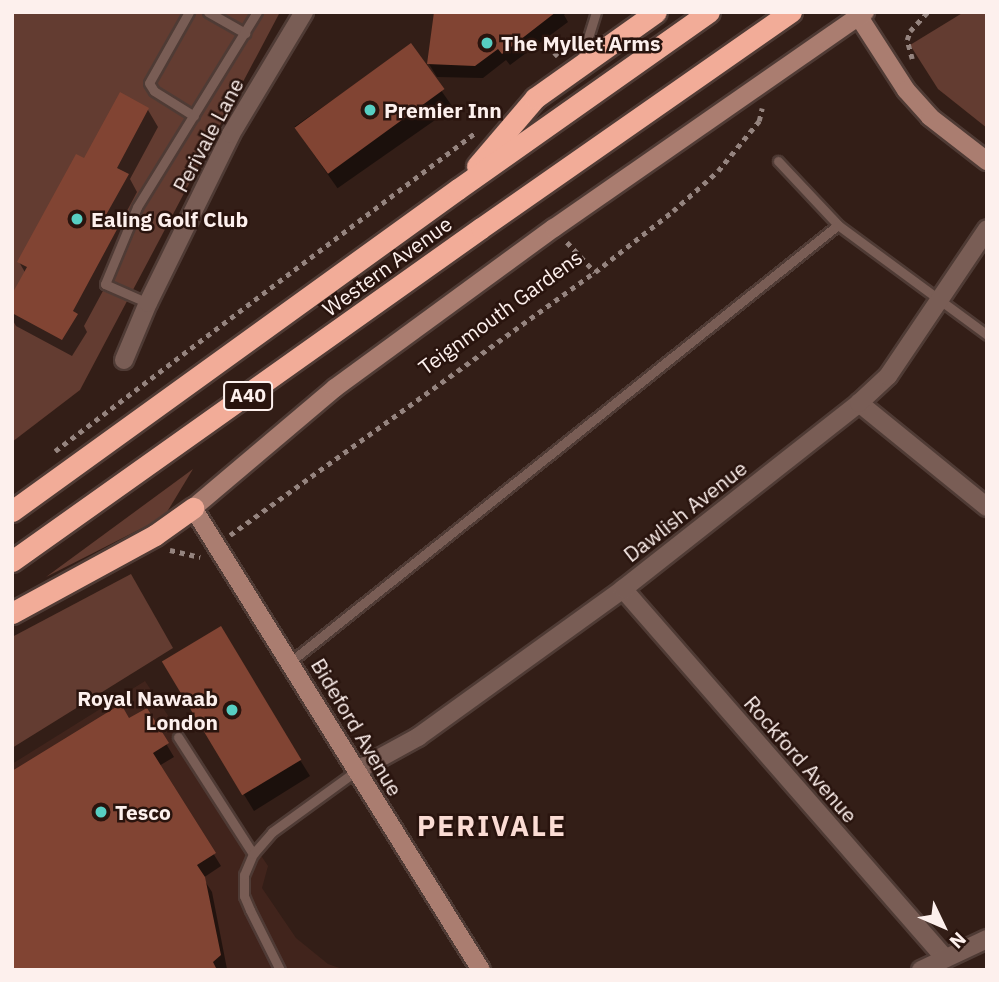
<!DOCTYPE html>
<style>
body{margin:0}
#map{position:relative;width:999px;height:982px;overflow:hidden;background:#331e17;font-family:"IBM Plex Sans",sans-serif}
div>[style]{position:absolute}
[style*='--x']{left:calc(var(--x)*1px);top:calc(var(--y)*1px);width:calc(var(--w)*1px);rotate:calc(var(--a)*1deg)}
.built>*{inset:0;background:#41241c}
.green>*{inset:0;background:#633c31}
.shadow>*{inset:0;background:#0007;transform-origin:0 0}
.building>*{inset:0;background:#814433;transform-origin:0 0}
.path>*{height:4.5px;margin-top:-2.25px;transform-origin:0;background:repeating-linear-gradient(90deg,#95847f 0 5px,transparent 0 10px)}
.roads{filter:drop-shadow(2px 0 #4f3b35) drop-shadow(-2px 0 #4f3b35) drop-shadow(0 2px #4f3b35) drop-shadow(0 -2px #4f3b35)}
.lane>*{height:9px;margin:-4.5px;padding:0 4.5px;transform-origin:4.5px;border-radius:4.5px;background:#795d55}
.street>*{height:18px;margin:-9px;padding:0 9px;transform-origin:9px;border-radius:9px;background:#795d55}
.secondary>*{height:18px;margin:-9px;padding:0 9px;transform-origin:9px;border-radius:9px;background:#aa7d70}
.highway>*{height:21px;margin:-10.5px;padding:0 10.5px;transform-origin:10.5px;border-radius:10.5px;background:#f2ac98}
.dots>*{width:19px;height:19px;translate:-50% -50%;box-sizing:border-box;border:4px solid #29140e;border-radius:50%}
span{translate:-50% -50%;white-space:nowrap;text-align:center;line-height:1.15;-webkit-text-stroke:5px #29140e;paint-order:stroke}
.shield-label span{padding:2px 5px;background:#29140e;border:2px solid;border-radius:5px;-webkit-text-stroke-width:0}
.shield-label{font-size:19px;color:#fdf0ed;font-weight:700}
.poi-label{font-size:21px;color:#fdf0ed;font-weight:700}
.left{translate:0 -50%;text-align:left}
.right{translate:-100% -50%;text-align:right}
.street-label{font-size:21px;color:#fdf0ed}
.district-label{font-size:28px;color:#fbdcd4;font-weight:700;letter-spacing:2px}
.frame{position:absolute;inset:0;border:14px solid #fdf0ed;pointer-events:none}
.north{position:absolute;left:908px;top:891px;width:70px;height:70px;-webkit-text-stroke:5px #29140e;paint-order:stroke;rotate:134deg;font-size:19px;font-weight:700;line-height:28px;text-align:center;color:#fdf0ed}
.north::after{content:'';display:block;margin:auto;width:24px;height:32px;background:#fdf0ed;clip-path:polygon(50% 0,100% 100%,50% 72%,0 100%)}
</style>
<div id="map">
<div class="built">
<div style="clip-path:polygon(145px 681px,268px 866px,262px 888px,296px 938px,328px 964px,345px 970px,12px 970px,12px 764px)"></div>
</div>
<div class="green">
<div style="clip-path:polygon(12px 12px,280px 12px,80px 390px,12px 442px)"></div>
<div style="clip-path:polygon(964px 12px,987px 12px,987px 128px,938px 89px,910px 45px)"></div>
<div style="clip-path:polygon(193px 469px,164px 517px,46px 577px)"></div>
<div style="clip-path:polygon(131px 574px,173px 648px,12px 748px,12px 637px)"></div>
</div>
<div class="shadow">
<div style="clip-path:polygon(436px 12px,567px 12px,564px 15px,568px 22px,510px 65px,506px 60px,483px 78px,437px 77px,429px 64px)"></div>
<div style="left:410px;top:46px;width:75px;height:141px;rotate:55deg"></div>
<div style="clip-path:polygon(120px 95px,148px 110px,158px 127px,130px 179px,137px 192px,120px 224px,130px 241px,84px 326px,87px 332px,72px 356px,16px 326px,12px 319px,12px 298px,26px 274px,19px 262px,84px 160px)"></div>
<div style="clip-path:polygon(174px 680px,300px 760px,310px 776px,254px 811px)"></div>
<div style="clip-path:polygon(146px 710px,174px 757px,159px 766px,221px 866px,203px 878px,212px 892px,227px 969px,12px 970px,128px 720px)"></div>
</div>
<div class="building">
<div style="clip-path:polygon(434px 12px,556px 12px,502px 54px,498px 49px,475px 66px,427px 64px)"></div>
<div style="left:411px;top:43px;width:57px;height:144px;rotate:54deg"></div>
<div style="clip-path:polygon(120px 92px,149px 108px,117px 168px,129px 174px,106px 215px,121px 222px,73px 311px,78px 314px,62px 340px,12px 313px,12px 294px,27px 267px,17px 262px,76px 154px,84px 158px)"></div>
<div style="left:221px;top:626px;width:156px;height:69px;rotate:59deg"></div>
<div style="clip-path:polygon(121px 704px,129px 718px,147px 708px,169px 743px,153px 753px,216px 853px,197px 865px,205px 877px,221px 955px,213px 962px,217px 970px,12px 970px,12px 771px)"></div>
</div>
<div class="path">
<div style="--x:951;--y:12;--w:6;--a:0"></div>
<div style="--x:554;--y:56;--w:26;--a:-43"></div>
<div style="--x:912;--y:59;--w:20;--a:-105"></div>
<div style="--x:907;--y:40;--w:9;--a:-72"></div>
<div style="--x:910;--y:31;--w:26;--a:-47"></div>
<div style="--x:567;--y:242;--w:41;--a:47"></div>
<div style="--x:55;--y:451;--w:527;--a:-37.13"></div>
<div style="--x:230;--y:535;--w:450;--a:-35.8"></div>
<div style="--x:595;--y:272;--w:99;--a:-38"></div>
<div style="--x:673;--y:211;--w:60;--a:-41.6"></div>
<div style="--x:718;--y:171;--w:65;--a:-50.6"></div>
<div style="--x:759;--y:121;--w:13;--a:-77"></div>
<div style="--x:170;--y:550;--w:31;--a:13"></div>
</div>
<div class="roads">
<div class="lane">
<div style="--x:189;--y:12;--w:81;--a:119.4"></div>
<div style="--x:149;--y:83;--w:9;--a:58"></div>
<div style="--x:154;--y:91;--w:47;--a:32"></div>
<div style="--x:208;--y:12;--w:43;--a:29.6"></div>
<div style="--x:581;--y:60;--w:50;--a:-72.6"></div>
<div style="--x:778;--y:161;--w:88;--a:46.8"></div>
<div style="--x:148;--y:303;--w:47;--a:-156.2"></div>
<div style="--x:105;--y:284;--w:83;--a:-67.4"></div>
<div style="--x:137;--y:207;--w:229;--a:-58.4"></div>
<div style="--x:290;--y:662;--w:701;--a:-38.57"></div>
<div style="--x:838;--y:225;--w:185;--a:36.4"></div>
<div style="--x:178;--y:737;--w:139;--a:57.3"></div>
<div style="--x:280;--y:970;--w:67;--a:-116.6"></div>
<div style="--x:250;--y:910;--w:15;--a:-113"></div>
<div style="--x:244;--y:896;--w:21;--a:-90"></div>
<div style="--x:244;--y:875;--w:23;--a:-67"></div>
<div style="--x:253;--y:854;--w:29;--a:-49"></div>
<div style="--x:272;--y:832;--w:104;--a:-36"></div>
</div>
<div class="street">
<div style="--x:124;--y:360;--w:62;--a:-67.2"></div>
<div style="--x:148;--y:303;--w:188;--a:-63.8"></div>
<div style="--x:231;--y:134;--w:142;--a:-59.1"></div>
<div style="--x:859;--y:403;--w:165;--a:39.1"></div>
<div style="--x:623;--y:589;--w:490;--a:48.9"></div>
<div style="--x:356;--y:771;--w:71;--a:-28.7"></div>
<div style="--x:418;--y:737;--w:253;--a:-35.8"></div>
<div style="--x:623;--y:589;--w:300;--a:-38.2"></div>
<div style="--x:859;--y:403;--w:40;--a:-43"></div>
<div style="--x:888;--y:376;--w:177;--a:-56"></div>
<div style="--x:921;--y:970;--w:73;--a:-25.2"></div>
</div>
<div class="secondary">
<div style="--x:859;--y:17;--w:87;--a:57.2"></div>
<div style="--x:906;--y:90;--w:36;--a:48"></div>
<div style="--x:930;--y:117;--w:72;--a:37.7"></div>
<div style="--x:481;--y:970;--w:544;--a:-121.94"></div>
<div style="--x:193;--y:508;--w:186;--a:-40.2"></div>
<div style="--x:335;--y:388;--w:271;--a:-36.2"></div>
<div style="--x:554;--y:228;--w:379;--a:-34.8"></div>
</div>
<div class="highway">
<div style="--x:477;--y:166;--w:89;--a:-49.5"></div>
<div style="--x:535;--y:98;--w:148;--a:-35.4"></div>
<div style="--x:12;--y:511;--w:550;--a:-35.83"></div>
<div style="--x:458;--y:189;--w:307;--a:-35.2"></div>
<div style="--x:12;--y:561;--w:575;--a:-35.38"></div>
<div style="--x:481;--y:228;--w:378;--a:-34.9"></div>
<div style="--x:12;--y:613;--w:163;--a:-28.6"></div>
<div style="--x:155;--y:535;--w:47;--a:-35.4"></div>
</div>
</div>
<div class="dots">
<div style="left:487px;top:43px;background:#57cec2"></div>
<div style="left:370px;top:110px;background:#57cec2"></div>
<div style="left:77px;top:219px;background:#57cec2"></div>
<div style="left:232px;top:710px;background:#57cec2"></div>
<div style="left:101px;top:812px;background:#57cec2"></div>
</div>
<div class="shield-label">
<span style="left:248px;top:396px">A40</span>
</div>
<div class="poi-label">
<span class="left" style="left:501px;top:43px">The Myllet Arms</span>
<span class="left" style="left:384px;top:110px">Premier Inn</span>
<span class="left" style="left:91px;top:219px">Ealing Golf Club</span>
<span class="right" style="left:218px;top:710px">Royal Nawaab<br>London</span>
<span class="left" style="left:115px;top:812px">Tesco</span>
</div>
<div class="street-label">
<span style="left:208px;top:135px;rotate:-62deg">Perivale Lane</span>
<span style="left:387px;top:266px;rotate:-36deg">Western Avenue</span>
<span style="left:500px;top:312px;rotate:-36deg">Teignmouth Gardens</span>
<span style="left:685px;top:511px;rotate:-38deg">Dawlish Avenue</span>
<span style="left:357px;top:727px;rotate:59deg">Bideford Avenue</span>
<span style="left:801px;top:759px;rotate:49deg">Rockford Avenue</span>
</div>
<div class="district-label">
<span style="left:492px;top:826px">PERIVALE</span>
</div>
<div class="frame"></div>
<div class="north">N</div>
</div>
